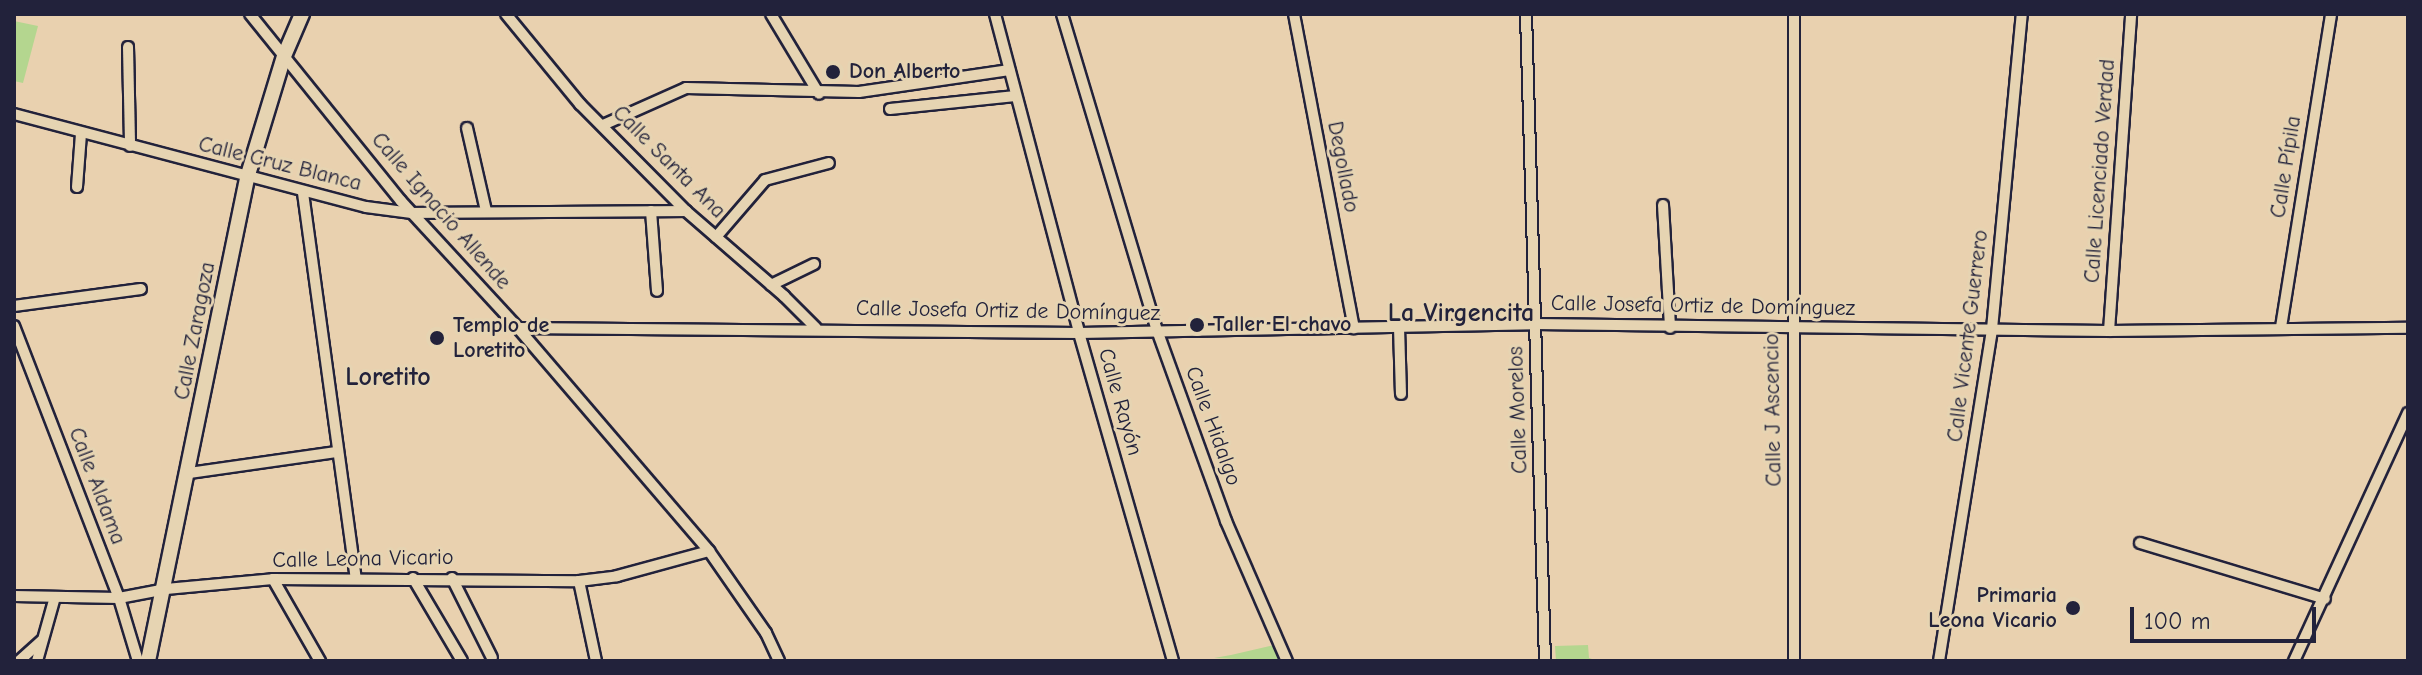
<!DOCTYPE html>
<meta charset="utf-8">
<style>
body{margin:0}
#map{position:relative;width:2422px;height:675px;overflow:hidden;background:#e9d1af;font-family:"Comic Neue",sans-serif}
div>[style]{position:absolute}
[style*='--x']{left:calc(var(--x)*1px);top:calc(var(--y)*1px);width:calc(var(--w)*1px);rotate:calc(var(--a)*1deg)}
.green>*{inset:0;background:#b4d68f}
.roads{filter:drop-shadow(2px 0 #22223b) drop-shadow(-2px 0 #22223b) drop-shadow(0 2px #22223b) drop-shadow(0 -2px #22223b)}
.street>*{height:10px;margin:-5px;padding:0 5px;transform-origin:5px;border-radius:5px;background:#e6d4b2}
.secondary>*{height:14px;margin:-7px;padding:0 7px;transform-origin:7px;border-radius:7px;background:#e6d4b2}
.dots>*{width:22px;height:22px;translate:-50% -50%;box-sizing:border-box;border:4px solid #e6d4b2;border-radius:50%}
span{translate:-50% -50%;white-space:nowrap;text-align:center;line-height:1.15;-webkit-text-stroke:6px #e6d4b2;paint-order:stroke}
.poi-label{font-size:22px;color:#22223b;font-weight:700}
.left{translate:0 -50%;text-align:left}
.right{translate:-100% -50%;text-align:right}
.street-label{font-size:22px;color:#22223b}
.quarter-label{font-size:26px;color:#22223b;font-weight:700}
.frame{position:absolute;inset:0;border:16px solid #22223b;pointer-events:none}
.scale{position:absolute;left:2130px;top:607px;width:186px;height:36px;box-sizing:border-box;border:4px solid #22223b;border-top:0;padding-left:10px;font-size:24px;line-height:28px;white-space:nowrap;color:#22223b;-webkit-text-stroke:6px #e6d4b2;paint-order:stroke}
</style>
<div id="map">
<div class="green">
<div style="clip-path:polygon(14px 21px,38px 26px,23px 83px,14px 81px)"></div>
<div style="clip-path:polygon(1274px 645px,1281px 661px,1214px 658px,1231px 655px)"></div>
<div style="clip-path:polygon(1588px 645px,1589px 658px,1598px 661px,1556px 661px,1555px 646px)"></div>
</div>
<div class="roads">
<div class="street">
<div style="--x:250;--y:14;--w:240;--a:51.1"></div>
<div style="--x:401;--y:201;--w:173;--a:47.3"></div>
<div style="--x:518;--y:328;--w:294;--a:49.4"></div>
<div style="--x:709;--y:551;--w:100;--a:55.2"></div>
<div style="--x:766;--y:633;--w:31;--a:65"></div>
<div style="--x:506;--y:14;--w:117;--a:50.6"></div>
<div style="--x:580;--y:104;--w:151;--a:45.3"></div>
<div style="--x:686;--y:211;--w:130;--a:40.9"></div>
<div style="--x:784;--y:296;--w:45;--a:45"></div>
<div style="--x:771;--y:14;--w:93;--a:59"></div>
<div style="--x:995;--y:14;--w:330;--a:75.2"></div>
<div style="--x:1079;--y:333;--w:341;--a:74"></div>
<div style="--x:1062;--y:14;--w:333;--a:73.3"></div>
<div style="--x:1158;--y:333;--w:200;--a:70.1"></div>
<div style="--x:1226;--y:521;--w:153;--a:66.5"></div>
<div style="--x:1294;--y:14;--w:320;--a:79.2"></div>
<div style="--x:1526;--y:14;--w:647;--a:88.32"></div>
<div style="--x:128;--y:47;--w:99;--a:88.8"></div>
<div style="--x:890;--y:109;--w:126;--a:-5.9"></div>
<div style="--x:14;--y:114;--w:364;--a:14.8"></div>
<div style="--x:366;--y:207;--w:46;--a:7.4"></div>
<div style="--x:412;--y:213;--w:274;--a:-0.4"></div>
<div style="--x:603;--y:125;--w:91;--a:-24"></div>
<div style="--x:686;--y:88;--w:173;--a:1.3"></div>
<div style="--x:859;--y:92;--w:152;--a:-8.3"></div>
<div style="--x:467;--y:128;--w:85;--a:77.1"></div>
<div style="--x:77;--y:187;--w:53;--a:-85.7"></div>
<div style="--x:303;--y:193;--w:389;--a:82.2"></div>
<div style="--x:1663;--y:205;--w:123;--a:86.7"></div>
<div style="--x:651;--y:211;--w:80;--a:85.7"></div>
<div style="--x:716;--y:237;--w:75;--a:-49.3"></div>
<div style="--x:765;--y:180;--w:66;--a:-14.9"></div>
<div style="--x:771;--y:285;--w:48;--a:-26"></div>
<div style="--x:14;--y:306;--w:128;--a:-7.6"></div>
<div style="--x:14;--y:326;--w:292;--a:68.9"></div>
<div style="--x:119;--y:598;--w:66;--a:73.2"></div>
<div style="--x:1399;--y:327;--w:67;--a:88.3"></div>
<div style="--x:2281;--y:327;--w:317;--a:-80.9"></div>
<div style="--x:518;--y:328;--w:561;--a:0.51"></div>
<div style="--x:1079;--y:333;--w:456;--a:-1.1"></div>
<div style="--x:1535;--y:324;--w:574;--a:0.7"></div>
<div style="--x:2109;--y:331;--w:299;--a:-0.6"></div>
<div style="--x:2109;--y:331;--w:318;--a:-86"></div>
<div style="--x:189;--y:473;--w:149;--a:-8.1"></div>
<div style="--x:2140;--y:543;--w:193;--a:16.8"></div>
<div style="--x:413;--y:578;--w:96;--a:59.4"></div>
<div style="--x:452;--y:578;--w:89;--a:63.4"></div>
<div style="--x:273;--y:579;--w:95;--a:60.2"></div>
<div style="--x:579;--y:581;--w:82;--a:78"></div>
<div style="--x:14;--y:596;--w:105;--a:1.1"></div>
<div style="--x:119;--y:598;--w:48;--a:-10.8"></div>
<div style="--x:166;--y:589;--w:107;--a:-5.3"></div>
<div style="--x:273;--y:579;--w:306;--a:0.4"></div>
<div style="--x:579;--y:581;--w:38;--a:-7"></div>
<div style="--x:617;--y:576;--w:95;--a:-15.2"></div>
<div style="--x:19;--y:661;--w:30;--a:-42"></div>
<div style="--x:37;--y:661;--w:66;--a:-74.3"></div>
<div style="--x:1794;--y:661;--w:647;--a:-90"></div>
<div style="--x:1939;--y:661;--w:336;--a:-80.9"></div>
<div style="--x:1992;--y:329;--w:316;--a:-84.6"></div>
<div style="--x:2294;--y:661;--w:273;--a:-65.3"></div>
</div>
<div class="secondary">
<div style="--x:148;--y:661;--w:493;--a:-78.4"></div>
<div style="--x:247;--y:178;--w:127;--a:-73.1"></div>
<div style="--x:284;--y:56;--w:46;--a:-66.8"></div>
</div>
</div>
<div class="dots">
<div style="left:833px;top:72px;background:#22223b"></div>
<div style="left:1197px;top:325px;background:#22223b"></div>
<div style="left:437px;top:338px;background:#22223b"></div>
<div style="left:2073px;top:608px;background:#22223b"></div>
</div>
<div class="poi-label">
<span class="left" style="left:849px;top:72px">Don Alberto</span>
<span class="left" style="left:453px;top:338px">Templo de<br>Loretito</span>
<span class="left" style="left:1213px;top:325px">Taller El chavo</span>
<span class="right" style="left:2057px;top:608px">Primaria<br>Leona Vicario</span>
</div>
<div class="street-label">
<span style="left:669px;top:162px;rotate:45deg">Calle Santa Ana</span>
<span style="left:280px;top:164px;rotate:14deg">Calle Cruz Blanca</span>
<span style="left:1343px;top:167px;rotate:79deg">Degollado</span>
<span style="left:2286px;top:167px;rotate:-81deg">Calle Pípila</span>
<span style="left:2100px;top:171px;rotate:-86deg">Calle Licenciado Verdad</span>
<span style="left:441px;top:211px;rotate:49deg">Calle Ignacio Allende</span>
<span style="left:1703px;top:306px;rotate:1deg">Calle Josefa Ortiz de Domínguez</span>
<span style="left:1008px;top:311px;rotate:1deg">Calle Josefa Ortiz de Domínguez</span>
<span style="left:195px;top:331px;rotate:-79deg">Calle Zaragoza</span>
<span style="left:1968px;top:336px;rotate:-83deg">Calle Vicente Guerrero</span>
<span style="left:1120px;top:402px;rotate:74deg">Calle Rayón</span>
<span style="left:1518px;top:410px;rotate:-92deg">Calle Morelos</span>
<span style="left:1773px;top:410px;rotate:-91deg">Calle J Ascencio</span>
<span style="left:1213px;top:426px;rotate:70deg">Calle Hidalgo</span>
<span style="left:97px;top:486px;rotate:69deg">Calle Aldama</span>
<span style="left:363px;top:559px;rotate:-1deg">Calle Leona Vicario</span>
</div>
<div class="quarter-label">
<span style="left:1461px;top:314px">La Virgencita</span>
<span style="left:388px;top:378px">Loretito</span>
</div>
<div class="frame"></div>
<div class="scale">100 m</div>
</div>
